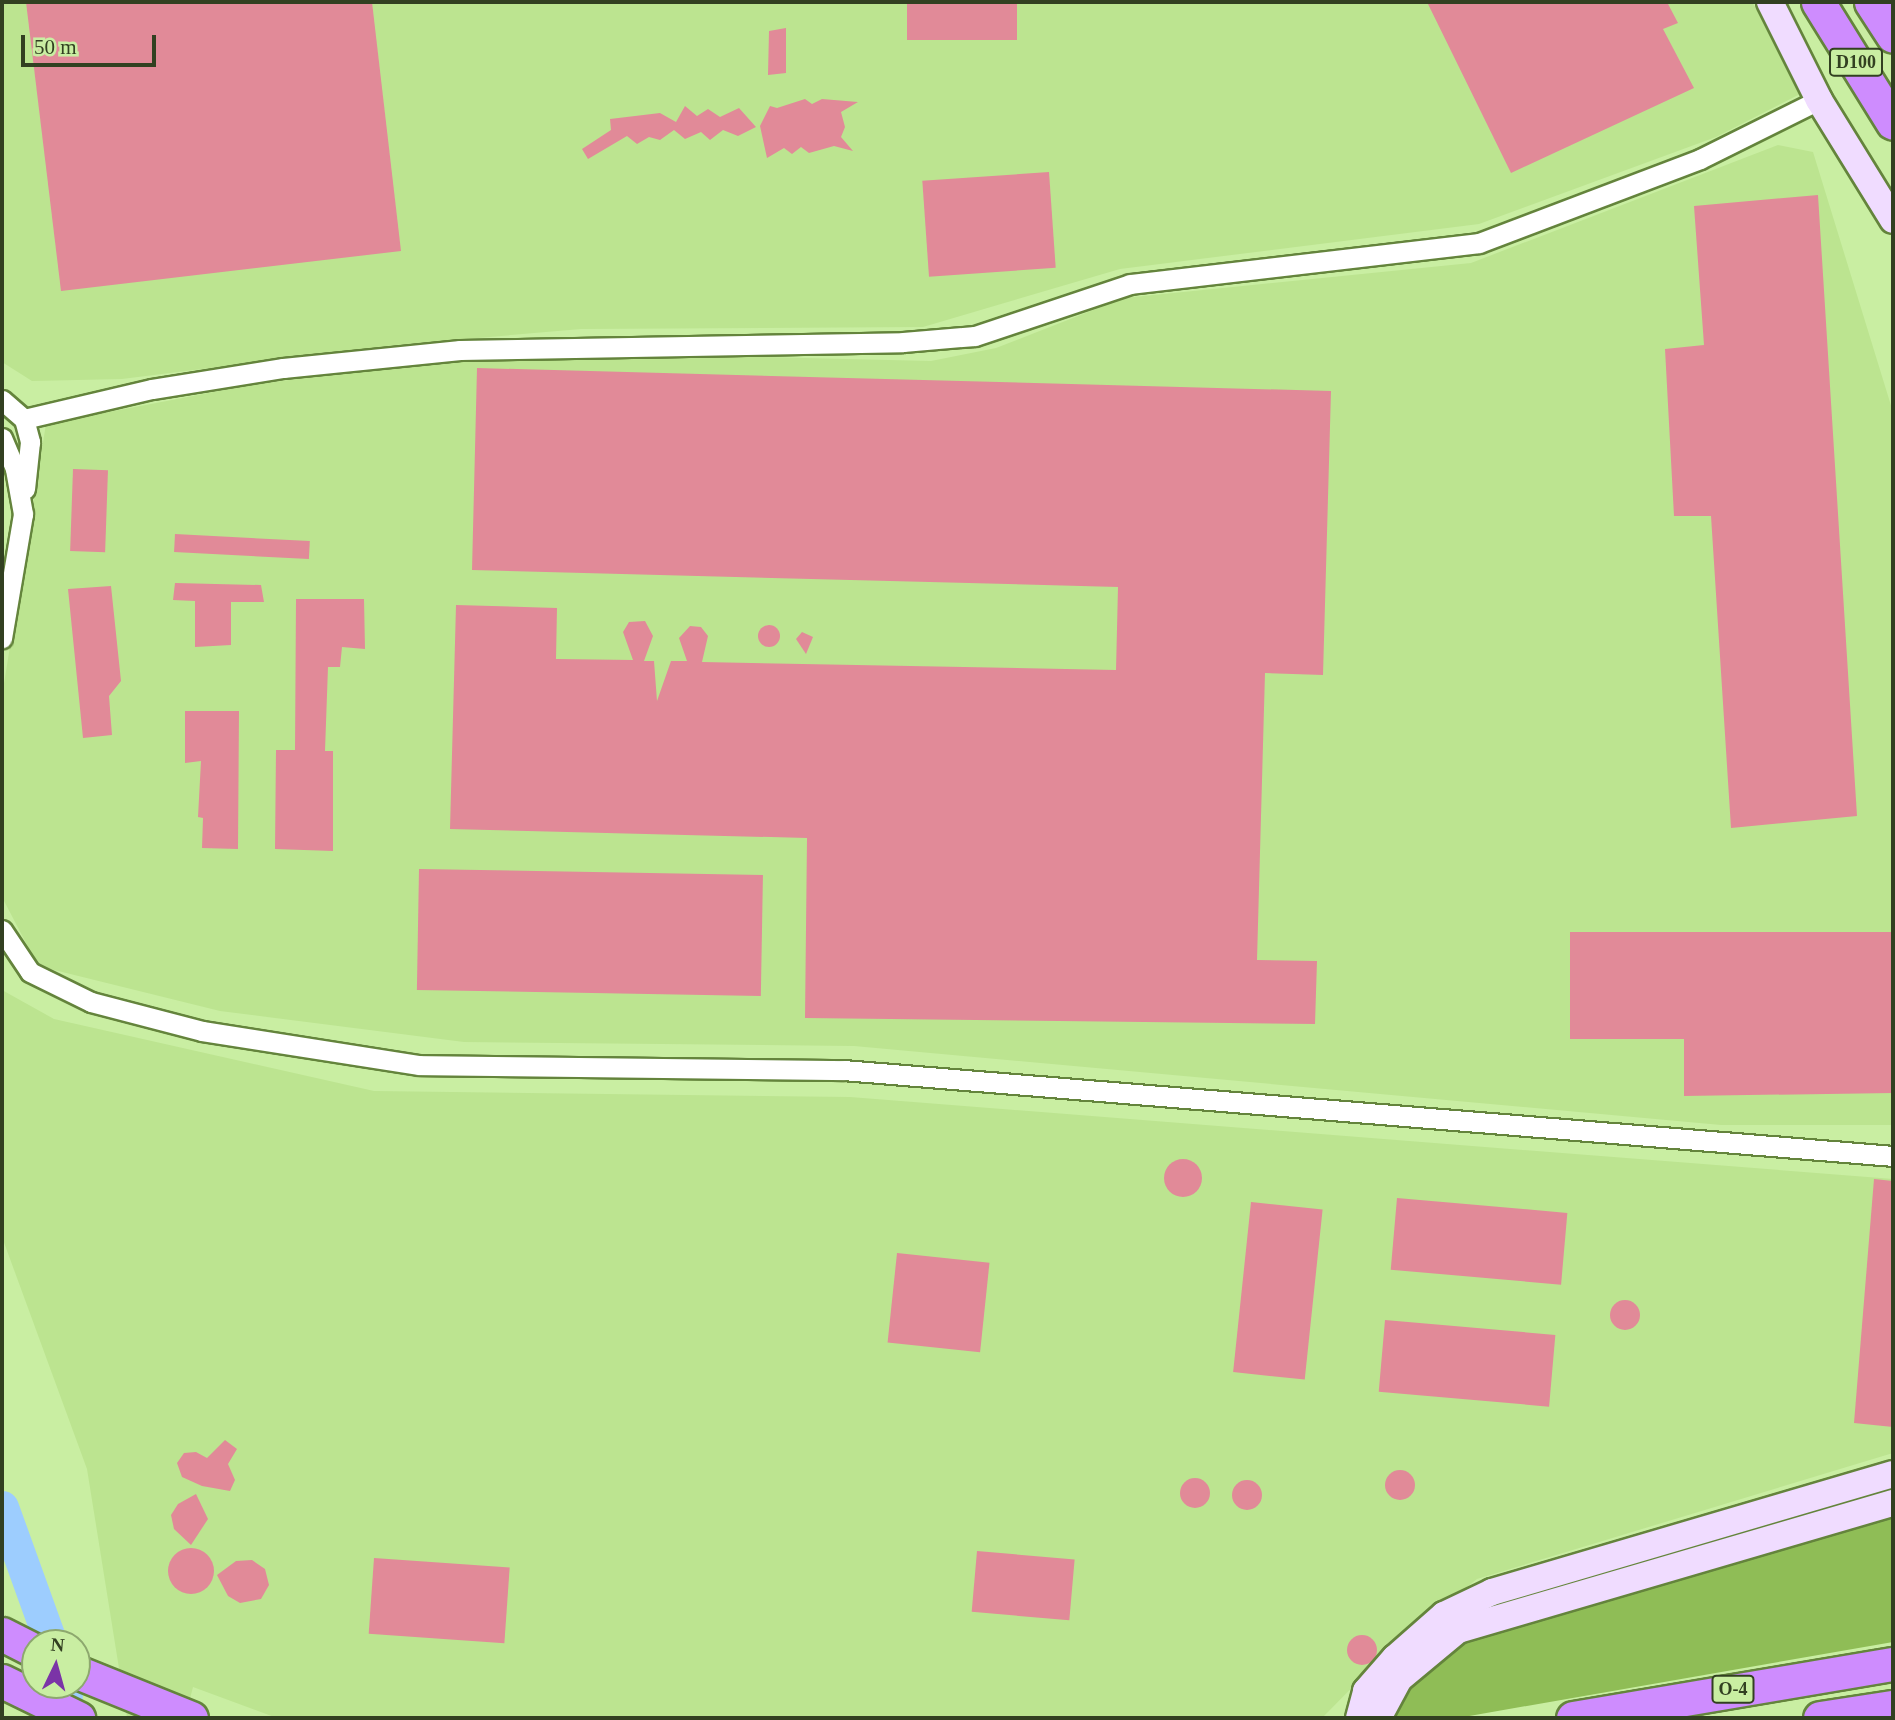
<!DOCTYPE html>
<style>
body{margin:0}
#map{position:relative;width:1895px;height:1720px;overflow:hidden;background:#c9eea2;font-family:Georgia,serif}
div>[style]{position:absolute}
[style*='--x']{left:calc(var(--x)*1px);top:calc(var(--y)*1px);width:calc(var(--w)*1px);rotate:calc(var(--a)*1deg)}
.built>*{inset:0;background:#bce490}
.forest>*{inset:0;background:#8fbd56}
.river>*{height:33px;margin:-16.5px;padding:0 16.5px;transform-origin:16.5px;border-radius:16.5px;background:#9dcdfe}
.building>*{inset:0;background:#e18a98;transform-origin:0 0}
.round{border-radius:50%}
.roads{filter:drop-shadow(2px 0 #64843c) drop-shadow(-2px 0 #64843c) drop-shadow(0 2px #64843c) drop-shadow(0 -2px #64843c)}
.street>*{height:19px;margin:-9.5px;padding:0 9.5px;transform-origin:9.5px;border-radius:9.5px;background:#fff}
.secondary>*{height:26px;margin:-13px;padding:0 13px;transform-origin:13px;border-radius:13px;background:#f0dcff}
.highway>*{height:33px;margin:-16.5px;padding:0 16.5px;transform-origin:16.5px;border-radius:16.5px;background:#ce8cfe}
span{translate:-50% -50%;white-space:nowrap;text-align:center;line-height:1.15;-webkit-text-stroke:7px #c9eea2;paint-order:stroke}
.shield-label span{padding:2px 5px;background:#c9eea2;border:2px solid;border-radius:5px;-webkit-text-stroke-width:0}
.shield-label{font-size:18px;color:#324021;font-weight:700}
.frame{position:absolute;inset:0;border:4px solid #324021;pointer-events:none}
.north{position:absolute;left:21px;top:1629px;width:70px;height:70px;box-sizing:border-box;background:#c9eea2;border:2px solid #8da86e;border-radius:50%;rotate:5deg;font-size:19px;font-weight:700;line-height:28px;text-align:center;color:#324021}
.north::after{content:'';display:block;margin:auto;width:24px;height:32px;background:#7b34a7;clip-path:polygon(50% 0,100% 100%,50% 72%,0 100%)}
.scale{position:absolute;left:21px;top:35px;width:135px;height:32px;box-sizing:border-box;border:4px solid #324021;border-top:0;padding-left:9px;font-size:21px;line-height:24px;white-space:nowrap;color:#324021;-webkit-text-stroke:5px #c9eea2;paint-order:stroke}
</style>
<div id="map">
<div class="built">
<div style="clip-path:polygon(2px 2px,1752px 2px,1806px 91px,1716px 137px,1479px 224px,1120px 269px,923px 327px,581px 329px,396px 345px,122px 379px,32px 381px,2px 362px)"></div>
<div style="clip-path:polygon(1778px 145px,1813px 152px,1893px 412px,1893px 1125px,1721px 1125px,854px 1046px,464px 1042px,220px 1011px,38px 966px,2px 897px,2px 696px,46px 424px,240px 387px,431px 360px,673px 355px,931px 361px,996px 348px,1124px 298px,1471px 263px)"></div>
<div style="clip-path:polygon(2px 990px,54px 1019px,374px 1091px,850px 1097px,1893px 1179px,1893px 1453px,1477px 1579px,1397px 1642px,1322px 1718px,277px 1718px,193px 1687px,185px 1718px,127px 1718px,87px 1469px,2px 1237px)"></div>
</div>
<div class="forest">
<div style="clip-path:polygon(1893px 1514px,1893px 1642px,1458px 1718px,1389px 1718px,1403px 1694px,1463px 1642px)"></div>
</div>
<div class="river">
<div style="--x:2;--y:1507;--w:145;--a:70.2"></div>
<div style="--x:65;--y:1718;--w:33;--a:-88"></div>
</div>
<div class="building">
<div style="clip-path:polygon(26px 2px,372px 2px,401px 251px,61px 291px)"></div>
<div style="left:907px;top:2px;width:110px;height:38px"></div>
<div style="clip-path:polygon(1427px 2px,1667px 2px,1678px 23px,1663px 29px,1694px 88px,1511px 173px)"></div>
<div style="clip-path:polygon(786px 28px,786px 73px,768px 75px,769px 31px)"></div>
<div style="clip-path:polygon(805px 99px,812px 104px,822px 99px,858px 102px,841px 112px,845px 127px,841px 137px,853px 151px,834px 146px,809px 153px,801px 147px,792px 154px,784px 148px,767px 158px,760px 126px,770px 106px,777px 108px)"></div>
<div style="clip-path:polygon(685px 106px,697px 116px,708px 109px,720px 117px,739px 108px,756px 127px,738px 136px,723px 130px,710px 140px,701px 132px,685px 139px,674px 130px,660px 140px,649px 137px,637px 144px,627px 136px,588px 159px,582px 149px,611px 130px,610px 119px,660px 113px,676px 122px)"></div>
<div style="left:1049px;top:172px;width:96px;height:127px;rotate:86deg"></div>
<div style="clip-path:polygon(1818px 195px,1857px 816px,1731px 828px,1711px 516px,1674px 516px,1665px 349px,1704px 345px,1694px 206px)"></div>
<div style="clip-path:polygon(477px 368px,1331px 391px,1323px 675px,1265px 673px,1257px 960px,1317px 961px,1315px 1024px,805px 1018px,807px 838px,450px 829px,456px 605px,557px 608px,556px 659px,633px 660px,623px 632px,629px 622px,645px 621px,653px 636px,644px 661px,654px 661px,657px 701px,671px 661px,687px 661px,679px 638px,690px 626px,701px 627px,708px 636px,702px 662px,1116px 670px,1118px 587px,472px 570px)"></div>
<div style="left:73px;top:469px;width:35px;height:82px;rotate:2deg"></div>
<div style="left:175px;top:534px;width:135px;height:18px;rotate:3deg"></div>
<div style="clip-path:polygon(175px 583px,261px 585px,264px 602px,231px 602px,231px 645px,195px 647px,195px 601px,173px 600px)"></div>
<div style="clip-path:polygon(111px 586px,121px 681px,109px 696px,112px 735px,83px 738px,68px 589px)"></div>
<div style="clip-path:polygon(296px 599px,364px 599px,365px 649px,342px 647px,340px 667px,328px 667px,325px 751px,333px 751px,333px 851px,275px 849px,276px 750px,295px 750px)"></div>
<div class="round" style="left:758px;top:625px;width:22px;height:22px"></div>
<div style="clip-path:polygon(802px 632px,813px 637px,806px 654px,796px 639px)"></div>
<div style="clip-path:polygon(185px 711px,239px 711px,238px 849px,202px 848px,203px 818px,198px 817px,201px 761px,185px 763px)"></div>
<div style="left:419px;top:869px;width:344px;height:121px;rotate:1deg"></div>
<div style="clip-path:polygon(1570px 932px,1893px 932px,1893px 1093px,1684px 1096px,1684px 1039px,1570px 1039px)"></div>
<div class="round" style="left:1164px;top:1159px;width:38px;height:38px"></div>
<div style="clip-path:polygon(1874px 1179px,1893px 1181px,1893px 1427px,1854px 1423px)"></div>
<div style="left:1397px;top:1198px;width:171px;height:72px;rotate:5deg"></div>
<div style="left:1251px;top:1202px;width:72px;height:171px;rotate:6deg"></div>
<div style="left:897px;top:1253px;width:93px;height:90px;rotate:6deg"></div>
<div class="round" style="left:1610px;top:1300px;width:30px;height:30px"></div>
<div style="left:1385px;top:1320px;width:171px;height:72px;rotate:5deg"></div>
<div style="clip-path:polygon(225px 1440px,237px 1449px,228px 1464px,235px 1480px,230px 1491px,202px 1486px,182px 1477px,177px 1463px,184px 1453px,196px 1452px,207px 1458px)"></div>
<div class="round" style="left:1385px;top:1470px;width:30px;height:30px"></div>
<div class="round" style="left:1180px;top:1478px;width:30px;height:30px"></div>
<div class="round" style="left:1232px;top:1480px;width:30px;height:30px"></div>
<div style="clip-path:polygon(196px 1494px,208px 1519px,191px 1545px,174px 1529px,171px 1515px,178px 1504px)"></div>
<div class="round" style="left:168px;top:1548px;width:46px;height:46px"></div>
<div style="left:977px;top:1551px;width:98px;height:61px;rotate:5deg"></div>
<div style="left:374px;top:1558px;width:136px;height:76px;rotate:4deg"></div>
<div style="clip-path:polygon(252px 1560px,265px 1569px,269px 1585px,261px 1599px,240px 1603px,228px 1596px,217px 1575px,236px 1561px)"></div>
<div class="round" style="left:1347px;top:1635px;width:30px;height:30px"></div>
</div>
<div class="roads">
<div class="street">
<div style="--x:2;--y:400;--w:29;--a:41"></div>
<div style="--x:24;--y:419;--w:24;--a:75"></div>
<div style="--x:30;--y:442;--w:47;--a:96.1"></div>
<div style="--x:24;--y:419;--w:131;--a:-13.2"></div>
<div style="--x:152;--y:389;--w:133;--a:-9.1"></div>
<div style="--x:283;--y:368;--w:178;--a:-5.8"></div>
<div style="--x:460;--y:350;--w:443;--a:-1"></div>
<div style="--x:903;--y:342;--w:72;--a:-4.8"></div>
<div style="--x:975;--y:336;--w:163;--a:-18.5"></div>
<div style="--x:1130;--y:284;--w:351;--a:-6.7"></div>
<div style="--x:1479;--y:243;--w:236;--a:-20.8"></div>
<div style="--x:1700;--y:159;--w:133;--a:-26.4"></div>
<div style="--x:2;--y:438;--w:34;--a:67"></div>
<div style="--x:15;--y:469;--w:46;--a:79.9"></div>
<div style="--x:23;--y:514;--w:126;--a:99.6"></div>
<div style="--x:2;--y:930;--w:50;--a:56.3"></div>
<div style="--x:30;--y:972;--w:68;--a:26.2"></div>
<div style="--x:91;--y:1002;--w:115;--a:14.6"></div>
<div style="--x:202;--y:1031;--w:220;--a:8.9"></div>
<div style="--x:419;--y:1065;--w:424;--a:0.7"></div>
<div style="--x:843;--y:1070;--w:1054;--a:4.68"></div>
</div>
<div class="secondary">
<div style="--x:1770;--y:2;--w:110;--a:63.4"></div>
<div style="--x:1819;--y:100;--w:141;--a:58.3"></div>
<div style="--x:1359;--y:1718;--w:28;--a:-75"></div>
<div style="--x:1366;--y:1691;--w:44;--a:-48.7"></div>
<div style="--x:1395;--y:1658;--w:65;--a:-41.3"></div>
<div style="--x:1444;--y:1615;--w:53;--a:-25.6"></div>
<div style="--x:1492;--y:1592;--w:418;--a:-16.4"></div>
<div style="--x:1378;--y:1718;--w:44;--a:-61.7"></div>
<div style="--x:1399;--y:1679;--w:77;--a:-39.7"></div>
<div style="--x:1458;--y:1630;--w:453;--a:-16.3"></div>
</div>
<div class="highway">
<div style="--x:1818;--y:2;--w:142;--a:58.2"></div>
<div style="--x:1871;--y:2;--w:40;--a:57.1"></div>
<div style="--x:2;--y:1634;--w:37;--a:27"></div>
<div style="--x:77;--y:1672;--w:123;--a:22"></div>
<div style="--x:2;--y:1681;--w:85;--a:26"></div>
<div style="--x:1573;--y:1718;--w:325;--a:-9.6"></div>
<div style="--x:1820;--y:1718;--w:74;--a:-8.6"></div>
</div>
</div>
<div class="shield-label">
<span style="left:1856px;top:62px">D100</span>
<span style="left:1733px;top:1689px">O-4</span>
</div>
<div class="frame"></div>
<div class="north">N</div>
<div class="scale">50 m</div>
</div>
